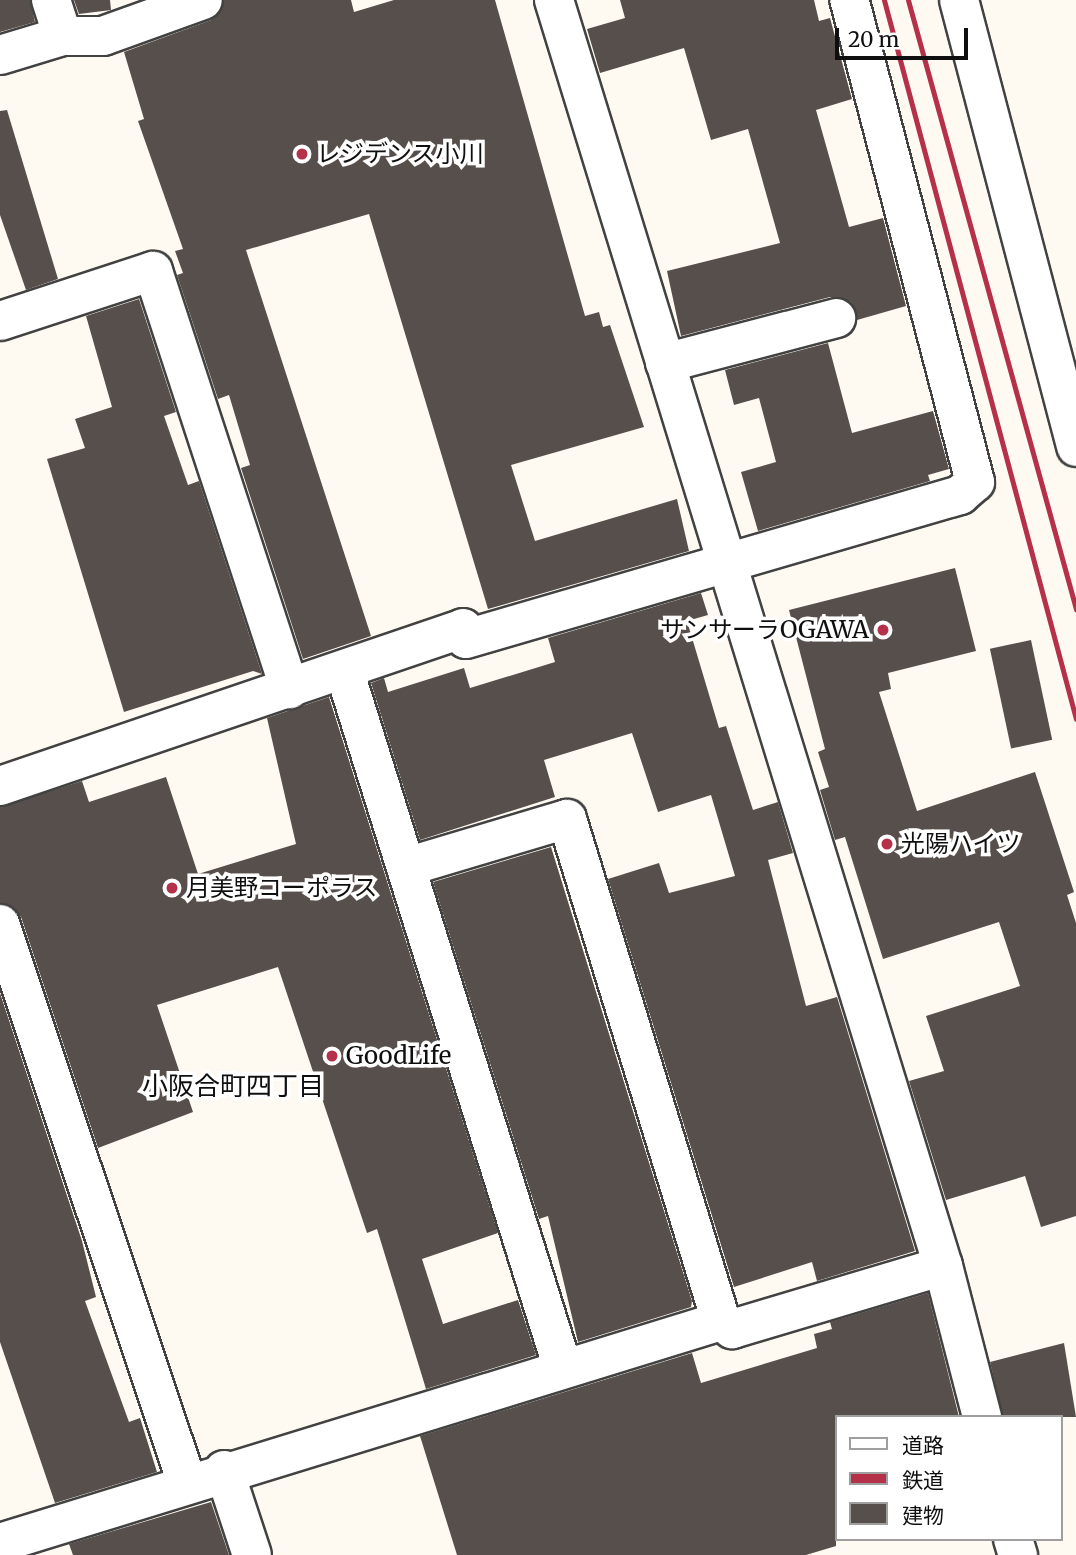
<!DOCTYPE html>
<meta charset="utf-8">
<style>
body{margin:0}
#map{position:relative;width:1076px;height:1555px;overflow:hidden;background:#fefaf2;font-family:Merriweather,"Noto Sans JP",serif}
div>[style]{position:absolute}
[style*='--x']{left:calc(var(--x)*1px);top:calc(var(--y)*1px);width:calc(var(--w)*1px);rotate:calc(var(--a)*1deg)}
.building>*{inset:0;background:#574f4c;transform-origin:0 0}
.roads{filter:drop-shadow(2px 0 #424242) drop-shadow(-2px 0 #424242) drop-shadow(0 2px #424242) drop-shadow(0 -2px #424242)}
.minor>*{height:38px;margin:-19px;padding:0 19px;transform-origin:19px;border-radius:19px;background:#fff}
.rail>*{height:5px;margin:-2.5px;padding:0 2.5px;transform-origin:2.5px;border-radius:2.5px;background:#b53149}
.dots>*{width:19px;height:19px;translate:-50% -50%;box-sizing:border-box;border:4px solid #fff;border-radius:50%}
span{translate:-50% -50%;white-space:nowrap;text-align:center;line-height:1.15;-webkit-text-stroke:7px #fff;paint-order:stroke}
.poi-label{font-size:24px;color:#0f0f0f}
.left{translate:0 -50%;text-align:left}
.right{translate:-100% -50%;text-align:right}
.neighbourhood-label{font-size:26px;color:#0f0f0f}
.legend{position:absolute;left:835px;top:1415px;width:228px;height:126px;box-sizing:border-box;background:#fff;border:2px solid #9f9f9f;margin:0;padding:9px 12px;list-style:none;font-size:21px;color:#0f0f0f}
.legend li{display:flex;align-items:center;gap:14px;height:35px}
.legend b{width:35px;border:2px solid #9f9f9f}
.scale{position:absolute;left:835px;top:28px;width:133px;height:32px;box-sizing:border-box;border:4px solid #0f0f0f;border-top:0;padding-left:9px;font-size:21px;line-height:24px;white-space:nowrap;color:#0f0f0f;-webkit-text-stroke:5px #fff;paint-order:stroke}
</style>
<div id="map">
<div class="building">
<div style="clip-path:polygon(0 0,30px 0,35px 22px,0 32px)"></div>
<div style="clip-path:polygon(74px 0,110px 0,111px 10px,79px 14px)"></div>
<div style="clip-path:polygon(224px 0,351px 0,354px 12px,394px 0,495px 0,585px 316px,599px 312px,603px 327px,610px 325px,644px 427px,511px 465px,535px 541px,677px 499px,689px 551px,488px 609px,369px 214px,246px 250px,371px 636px,303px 659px,241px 468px,250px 465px,229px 395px,218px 399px,177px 275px,183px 273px,175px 251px,183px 249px,138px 121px,144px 119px,124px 52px,211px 20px)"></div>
<div style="clip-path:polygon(620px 0,814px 0,819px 21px,830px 18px,852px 99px,816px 110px,849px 227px,883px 218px,906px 306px,857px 320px,851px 302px,830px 297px,681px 336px,667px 271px,780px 243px,748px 129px,711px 140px,684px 48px,600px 73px,587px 29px,625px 18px)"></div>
<div style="clip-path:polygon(7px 110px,58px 279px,26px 290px,0 215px,0 111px)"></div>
<div style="clip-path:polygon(139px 299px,176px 412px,164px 416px,188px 485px,199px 481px,262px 674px,253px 671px,124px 712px,47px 459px,85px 448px,75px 419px,112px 407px,86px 316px)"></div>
<div style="clip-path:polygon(828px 343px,852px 433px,933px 411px,949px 469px,928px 475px,930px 481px,758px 531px,741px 472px,776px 462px,759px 398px,734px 405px,725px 370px)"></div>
<div style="clip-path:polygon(955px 568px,976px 651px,888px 673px,891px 689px,879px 692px,917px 811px,1035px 772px,1074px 892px,1067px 895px,1076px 923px,1076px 1216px,1041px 1227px,1025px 1176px,946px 1200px,909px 1081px,944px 1071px,926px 1016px,1020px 986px,999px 922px,883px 959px,845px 837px,835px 840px,820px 790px,829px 787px,818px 752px,825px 749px,789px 610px)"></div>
<div style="clip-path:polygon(701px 593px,708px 615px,687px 621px,719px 728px,726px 726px,753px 810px,778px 802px,793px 853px,768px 860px,806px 1006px,837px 997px,915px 1251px,817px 1281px,812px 1262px,734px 1287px,608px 879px,659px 863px,669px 893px,735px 876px,711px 795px,658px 812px,632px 733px,544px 760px,555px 797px,420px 840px,371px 683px,384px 678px,388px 692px,464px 668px,470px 688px,555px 662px,548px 638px)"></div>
<div style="left:1031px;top:640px;width:102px;height:42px;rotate:78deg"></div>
<div style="clip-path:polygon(329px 697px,498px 1233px,422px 1259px,443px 1324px,518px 1300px,536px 1355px,426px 1389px,377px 1229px,367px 1233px,278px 967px,157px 1005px,193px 1112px,98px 1148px,21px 917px,0 903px,0 807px,82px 781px,89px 802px,166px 777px,198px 874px,296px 844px,267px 718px)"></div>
<div style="clip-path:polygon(551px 847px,692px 1301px,691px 1307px,578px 1342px,548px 1216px,539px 1219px,433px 882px)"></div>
<div style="clip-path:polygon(0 993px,82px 1241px,96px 1297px,85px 1301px,129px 1422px,140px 1418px,157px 1472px,55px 1503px,0 1342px)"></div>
<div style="clip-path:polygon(928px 1293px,959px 1417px,836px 1417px,836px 1546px,806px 1555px,457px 1555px,420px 1436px,692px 1353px,701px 1383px,817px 1348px,814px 1334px,832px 1329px,830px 1322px)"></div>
<div style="clip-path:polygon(1064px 1343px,1076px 1417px,1003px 1417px,990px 1362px)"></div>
<div style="clip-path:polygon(211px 1502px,229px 1555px,73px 1555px,69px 1544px)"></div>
</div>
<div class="roads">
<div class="minor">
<div style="--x:51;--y:0;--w:38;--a:72"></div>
<div style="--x:554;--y:0;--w:1324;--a:72.92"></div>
<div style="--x:943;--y:1266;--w:156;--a:75.5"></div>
<div style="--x:959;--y:0;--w:462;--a:75.3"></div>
<div style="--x:0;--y:55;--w:66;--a:-16.8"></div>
<div style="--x:63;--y:36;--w:40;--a:0"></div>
<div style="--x:103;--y:36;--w:106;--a:-19.8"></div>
<div style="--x:0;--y:321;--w:161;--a:-18.1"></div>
<div style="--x:153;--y:271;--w:440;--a:71.9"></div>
<div style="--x:665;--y:363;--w:177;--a:-14.7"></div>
<div style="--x:345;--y:673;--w:729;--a:72.61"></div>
<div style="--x:0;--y:786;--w:489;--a:-18.8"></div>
<div style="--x:463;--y:628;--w:11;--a:75"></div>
<div style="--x:466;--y:639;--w:515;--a:-16.25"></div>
<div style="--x:960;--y:495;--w:20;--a:-41"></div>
<div style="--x:975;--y:482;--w:498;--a:-104.6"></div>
<div style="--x:406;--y:867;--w:168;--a:-16.6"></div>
<div style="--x:567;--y:819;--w:525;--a:72.95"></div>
<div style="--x:0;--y:924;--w:589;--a:71.5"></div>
<div style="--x:224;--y:1470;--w:89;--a:71.8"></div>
<div style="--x:1013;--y:1539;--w:17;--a:73"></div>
<div style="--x:0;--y:1543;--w:754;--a:-17.11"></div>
<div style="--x:721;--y:1321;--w:14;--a:36"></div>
<div style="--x:732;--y:1329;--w:220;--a:-16.6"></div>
</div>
</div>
<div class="rail">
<div style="--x:884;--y:0;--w:744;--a:75.05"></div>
<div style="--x:908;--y:0;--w:632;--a:74.58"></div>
</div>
<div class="dots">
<div style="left:302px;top:154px;background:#b53149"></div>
<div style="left:883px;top:630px;background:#b53149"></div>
<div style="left:887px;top:844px;background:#b53149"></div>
<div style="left:172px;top:888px;background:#b53149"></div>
<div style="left:332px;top:1056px;background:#b53149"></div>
</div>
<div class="poi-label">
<span class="left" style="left:316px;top:154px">レジデンス小川</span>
<span class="right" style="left:869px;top:630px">サンサーラOGAWA</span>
<span class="left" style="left:901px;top:844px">光陽ハイツ</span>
<span class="left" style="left:186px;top:888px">月美野コーポラス</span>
<span class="left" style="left:346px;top:1056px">GoodLife</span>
</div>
<div class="neighbourhood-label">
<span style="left:233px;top:1086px">小阪合町四丁目</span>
</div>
<ul class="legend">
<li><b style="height:9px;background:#fff"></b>道路</li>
<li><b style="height:9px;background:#b53149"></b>鉄道</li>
<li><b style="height:19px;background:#574f4c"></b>建物</li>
</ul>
<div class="scale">20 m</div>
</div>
